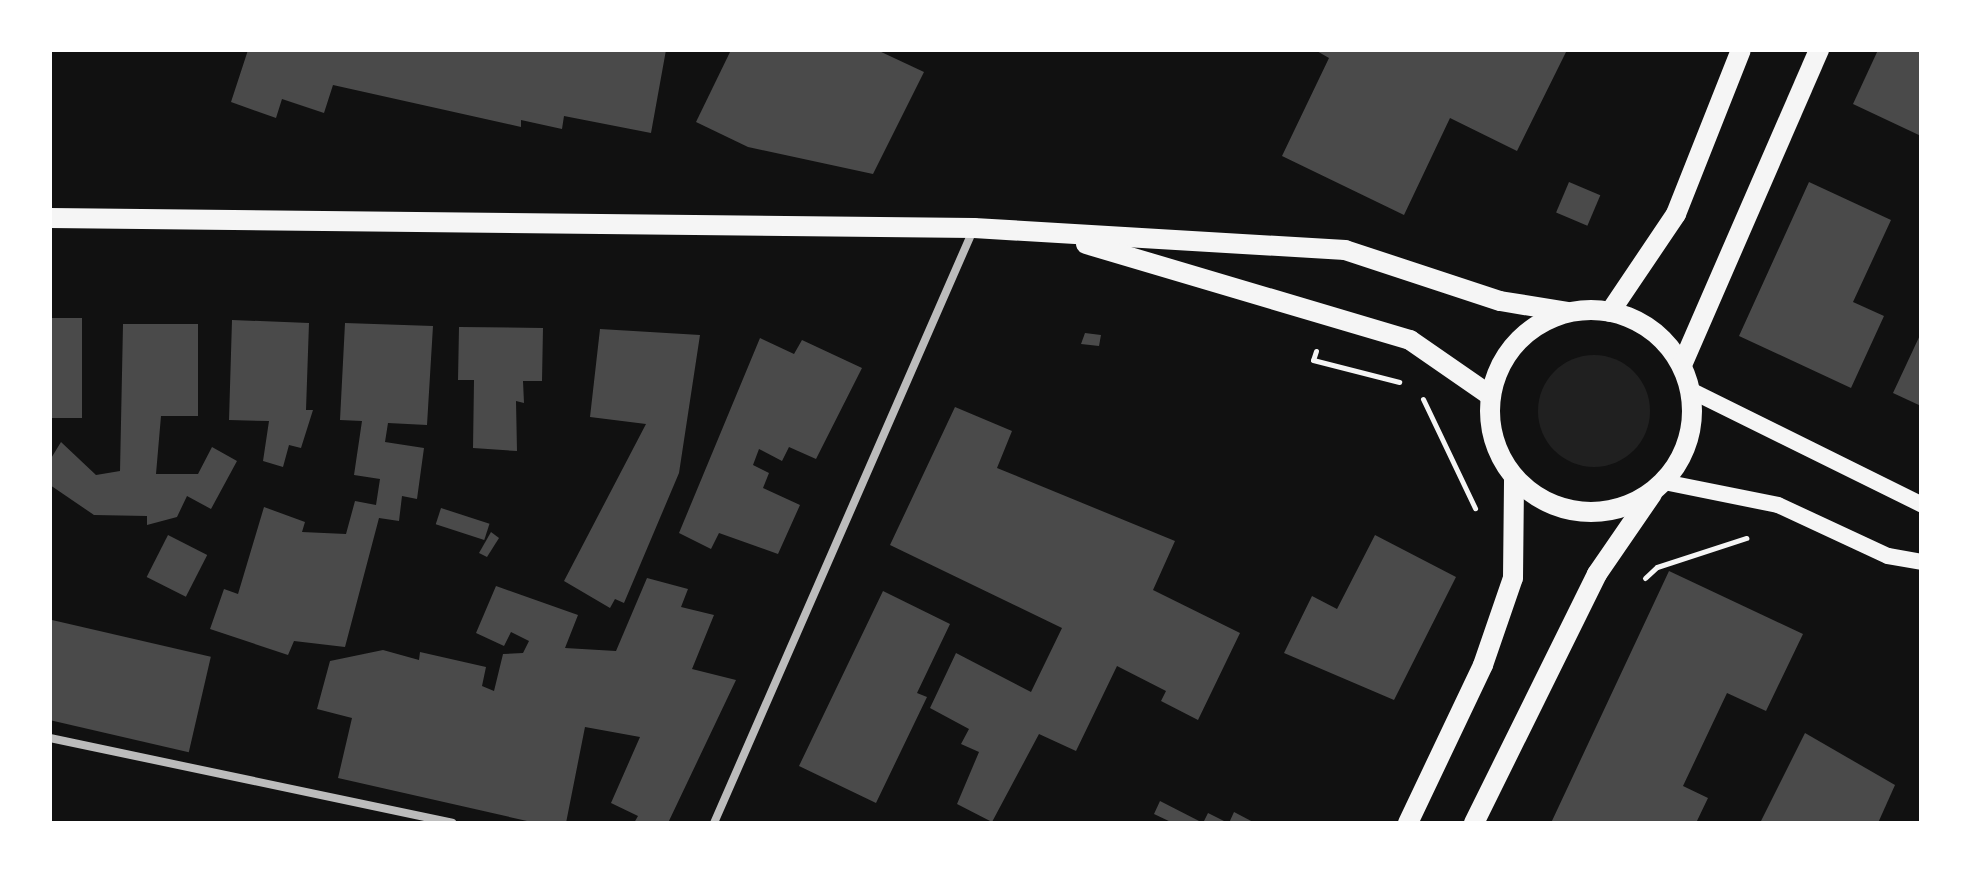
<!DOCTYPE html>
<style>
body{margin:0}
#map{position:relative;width:1971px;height:873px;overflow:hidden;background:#111;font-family:Cabin,sans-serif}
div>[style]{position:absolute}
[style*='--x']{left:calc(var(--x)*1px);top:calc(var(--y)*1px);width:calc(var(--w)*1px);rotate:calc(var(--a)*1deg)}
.green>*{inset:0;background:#202020}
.round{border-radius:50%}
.building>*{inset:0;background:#4a4a4a;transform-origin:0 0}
.path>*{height:5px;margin:-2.5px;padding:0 2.5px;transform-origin:2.5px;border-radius:2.5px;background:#f5f5f5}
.minor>*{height:8px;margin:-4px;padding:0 4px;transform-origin:4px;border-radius:4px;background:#bcbcbc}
.secondary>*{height:16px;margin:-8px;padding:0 8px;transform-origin:8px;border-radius:8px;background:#f5f5f5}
.primary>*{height:20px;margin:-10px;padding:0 10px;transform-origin:10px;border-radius:10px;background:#f5f5f5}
.primary>.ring{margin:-10px;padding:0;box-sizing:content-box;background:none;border:20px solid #f5f5f5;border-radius:50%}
span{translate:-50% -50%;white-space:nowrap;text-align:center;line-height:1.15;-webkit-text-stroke:6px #fff;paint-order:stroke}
.frame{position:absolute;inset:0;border:52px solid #fff;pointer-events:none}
</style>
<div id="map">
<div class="green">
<div class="round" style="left:1538px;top:355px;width:112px;height:112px"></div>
</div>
<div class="building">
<div style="clip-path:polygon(248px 50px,666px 50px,651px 133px,564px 116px,562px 129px,521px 120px,521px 127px,333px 85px,324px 113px,282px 99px,276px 118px,231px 102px)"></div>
<div style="clip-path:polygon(731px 50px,877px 50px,924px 72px,873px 174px,748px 147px,696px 122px)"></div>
<div style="clip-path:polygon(1315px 50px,1567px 50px,1517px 151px,1450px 118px,1404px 215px,1282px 156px,1329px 58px)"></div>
<div style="clip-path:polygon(1878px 50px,1921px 50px,1921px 136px,1853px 104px)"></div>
<div style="left:1569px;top:182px;width:34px;height:33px;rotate:23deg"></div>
<div style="clip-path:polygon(1809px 182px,1891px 220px,1853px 302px,1884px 316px,1851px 388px,1739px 336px)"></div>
<div style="left:50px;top:318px;width:32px;height:100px"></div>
<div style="clip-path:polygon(232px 320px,309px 323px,306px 410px,313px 410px,301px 448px,289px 445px,283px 467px,263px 461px,269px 421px,229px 420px)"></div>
<div style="clip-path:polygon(345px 323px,433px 326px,427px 425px,388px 423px,385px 442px,424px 448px,417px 499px,402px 496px,399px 521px,379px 518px,345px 647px,294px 641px,288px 655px,210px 629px,224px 589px,238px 594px,264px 507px,305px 522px,302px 532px,346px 534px,355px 501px,376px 505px,380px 479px,354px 475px,362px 421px,340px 420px)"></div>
<div style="clip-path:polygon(123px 324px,198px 324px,198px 416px,161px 416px,156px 474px,198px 474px,212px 447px,237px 461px,211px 509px,187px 496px,177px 517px,147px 525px,147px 516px,94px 515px,50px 485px,50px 460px,61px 442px,96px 475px,120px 471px)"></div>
<div style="clip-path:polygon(459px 327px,543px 328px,542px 381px,523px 381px,524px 403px,516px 401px,517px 451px,473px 448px,474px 380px,458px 380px)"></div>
<div style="clip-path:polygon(600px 329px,700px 335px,679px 473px,624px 603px,615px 599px,610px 608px,564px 581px,646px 424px,590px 417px)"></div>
<div style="clip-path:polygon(1085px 333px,1101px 335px,1099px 346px,1081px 344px)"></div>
<div style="clip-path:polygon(1921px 333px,1921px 406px,1893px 393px)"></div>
<div style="clip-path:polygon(760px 338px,794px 354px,802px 340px,862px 368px,816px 459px,789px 447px,782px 461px,759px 449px,753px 465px,769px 473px,763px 488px,800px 505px,778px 554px,719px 533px,711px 549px,679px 533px)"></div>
<div style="clip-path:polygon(955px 407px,1012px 431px,997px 468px,1175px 541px,1153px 590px,1240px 633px,1198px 720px,1161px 701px,1166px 691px,1117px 666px,1076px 751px,1039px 734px,992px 822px,957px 804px,979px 752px,961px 744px,969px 729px,930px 708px,956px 653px,1031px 692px,1062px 628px,890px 545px)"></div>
<div style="left:441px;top:508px;width:51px;height:17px;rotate:18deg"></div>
<div style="clip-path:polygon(491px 532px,499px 538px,487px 557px,479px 553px)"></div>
<div style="left:168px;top:535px;width:44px;height:47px;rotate:27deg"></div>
<div style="clip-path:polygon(1375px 535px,1456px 577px,1394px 700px,1284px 653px,1312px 596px,1337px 609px)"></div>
<div style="clip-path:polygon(1669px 571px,1803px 634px,1766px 711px,1727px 693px,1683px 786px,1708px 798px,1696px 823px,1551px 823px)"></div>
<div style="clip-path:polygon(647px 578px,688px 589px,681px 607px,714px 615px,692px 669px,736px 680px,668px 823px,634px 823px,638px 816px,611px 803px,640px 737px,585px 727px,566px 823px,536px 823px,338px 778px,352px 718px,317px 709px,330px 661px,383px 650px,419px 660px,420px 652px,486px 667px,482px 686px,494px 691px,503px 654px,523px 653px,529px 641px,511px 632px,504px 646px,476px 633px,496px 586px,578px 615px,565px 648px,616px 651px)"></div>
<div style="clip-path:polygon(883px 591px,950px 624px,917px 693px,927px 697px,876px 803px,799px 766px)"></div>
<div style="left:52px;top:620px;width:163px;height:98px;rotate:13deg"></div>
<div style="clip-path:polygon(1805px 733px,1895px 785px,1878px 823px,1760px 823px)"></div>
<div style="clip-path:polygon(1160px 801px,1203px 823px,1208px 813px,1228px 823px,1173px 823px,1154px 814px)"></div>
<div style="clip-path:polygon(1234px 812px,1255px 823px,1229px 823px)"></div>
</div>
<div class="path">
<div style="--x:1316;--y:351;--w:9;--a:108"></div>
<div style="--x:1313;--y:360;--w:89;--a:14.3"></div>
<div style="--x:1423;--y:399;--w:121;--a:64.5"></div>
<div style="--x:1645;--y:578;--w:16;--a:-43"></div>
<div style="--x:1657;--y:567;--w:94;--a:-18"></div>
</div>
<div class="minor">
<div style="--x:50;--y:738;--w:411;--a:11.9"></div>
<div style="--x:714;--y:823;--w:649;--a:-66.4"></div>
</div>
<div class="secondary">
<div style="--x:1690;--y:390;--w:258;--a:26.3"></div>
<div style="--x:1664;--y:482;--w:116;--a:11.4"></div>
<div style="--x:1778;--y:505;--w:121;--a:24.9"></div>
<div style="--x:1888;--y:556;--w:34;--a:10"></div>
</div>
<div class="primary">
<div style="--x:50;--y:218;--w:924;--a:0.62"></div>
<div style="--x:974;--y:228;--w:372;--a:3.4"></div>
<div style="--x:1345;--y:250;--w:163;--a:18.2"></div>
<div style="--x:1500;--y:301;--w:68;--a:9.3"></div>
<div style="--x:1086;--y:244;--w:338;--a:16.5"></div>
<div style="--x:1410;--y:340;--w:98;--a:34.7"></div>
<div class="ring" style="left:1490px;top:310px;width:182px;height:182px"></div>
<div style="--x:1610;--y:312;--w:118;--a:-56"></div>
<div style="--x:1676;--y:214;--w:176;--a:-68.4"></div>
<div style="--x:1682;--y:365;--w:344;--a:-66.5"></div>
<div style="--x:1408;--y:823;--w:175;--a:-64.6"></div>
<div style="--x:1483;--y:665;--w:92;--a:-71"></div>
<div style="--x:1513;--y:578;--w:101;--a:-89.4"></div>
<div style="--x:1474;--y:823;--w:278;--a:-63.7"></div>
<div style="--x:1597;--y:574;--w:97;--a:-55.5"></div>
</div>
<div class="frame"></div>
</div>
